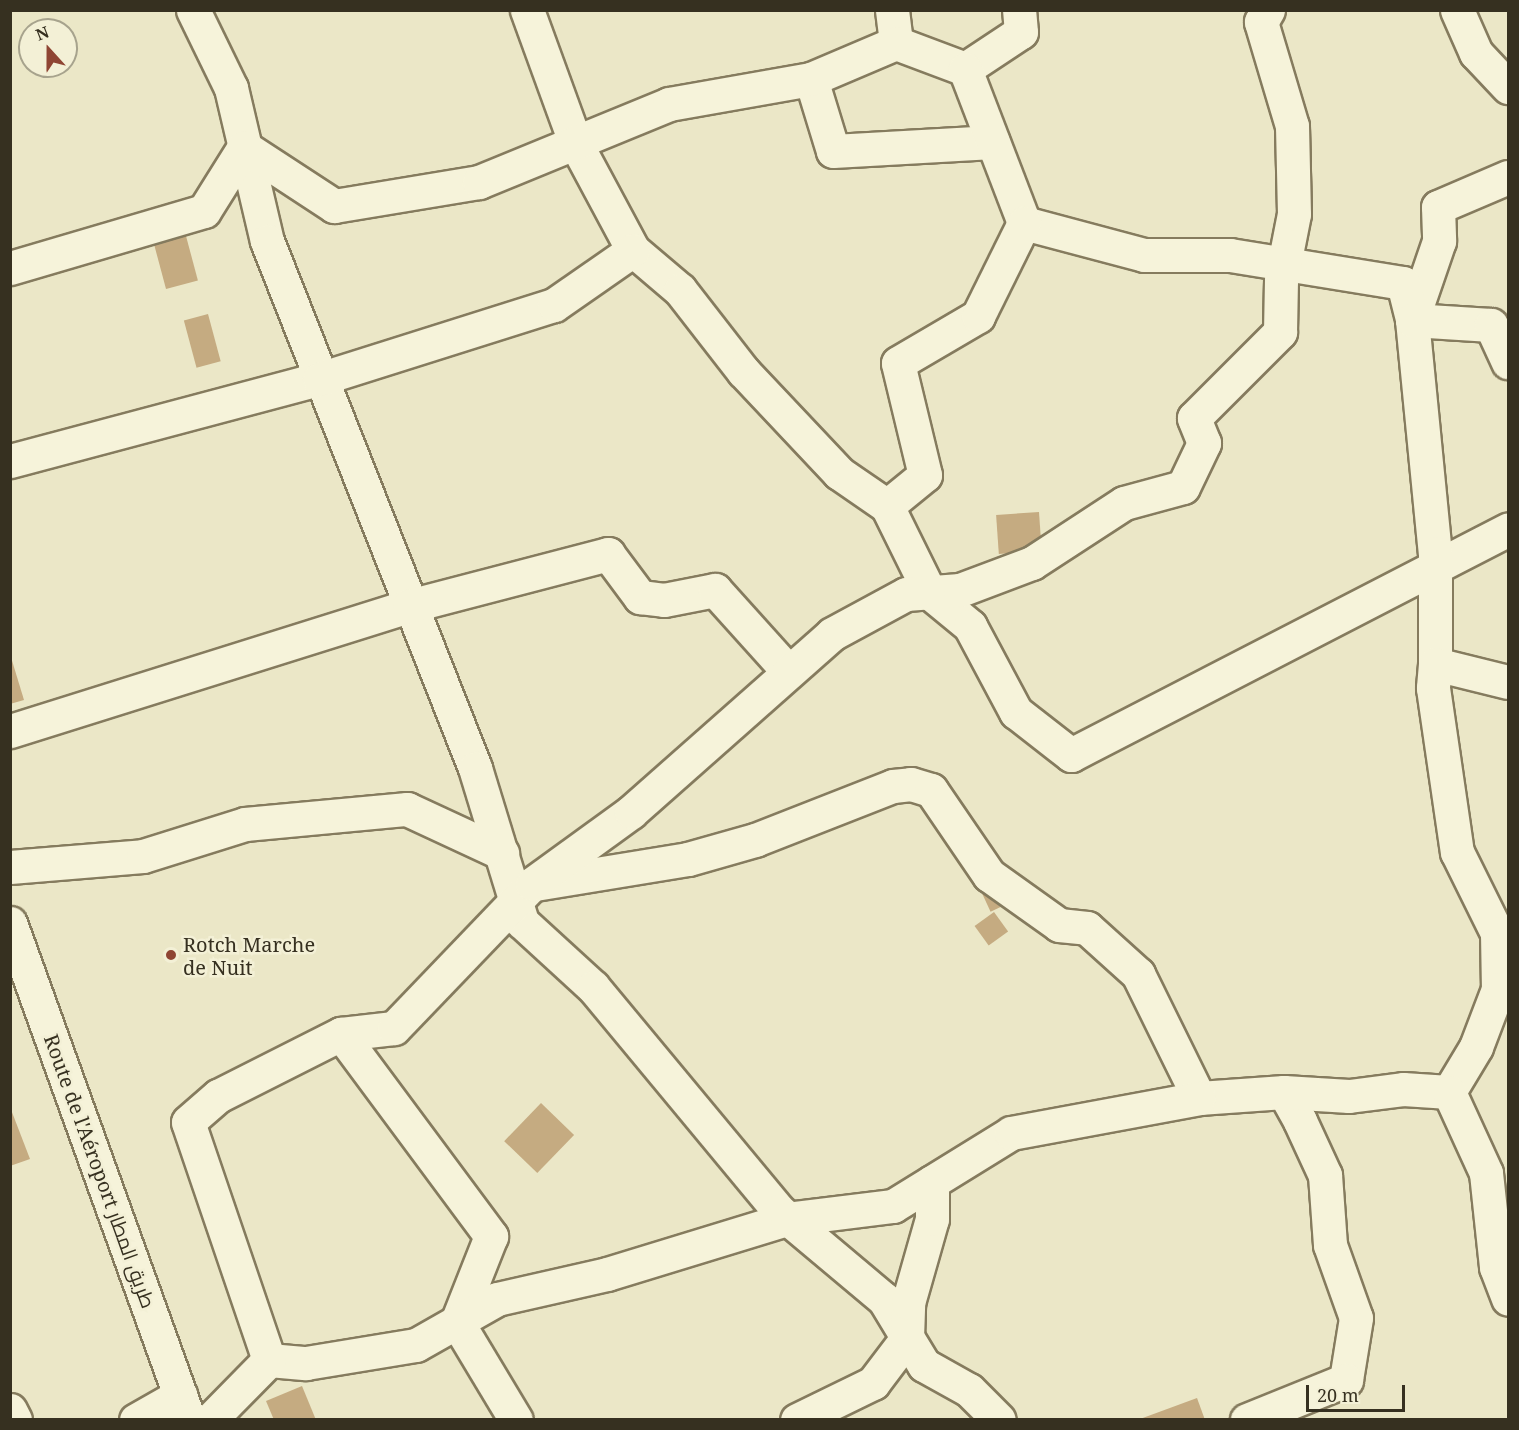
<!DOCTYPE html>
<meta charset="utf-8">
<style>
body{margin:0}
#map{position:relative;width:1519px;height:1430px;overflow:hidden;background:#ebe7c7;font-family:"Noto Serif",Cairo,serif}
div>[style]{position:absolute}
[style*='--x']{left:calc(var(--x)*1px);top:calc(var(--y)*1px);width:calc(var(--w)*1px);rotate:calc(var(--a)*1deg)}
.building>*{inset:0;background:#c5ab81;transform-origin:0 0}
.roads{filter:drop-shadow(2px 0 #857b5e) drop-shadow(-2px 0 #857b5e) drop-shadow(0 2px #857b5e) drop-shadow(0 -2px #857b5e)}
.street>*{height:33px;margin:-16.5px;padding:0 16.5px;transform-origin:16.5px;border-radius:16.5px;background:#f6f3da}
.secondary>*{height:33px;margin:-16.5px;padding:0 16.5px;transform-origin:16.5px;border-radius:16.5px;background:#f6f3da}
.dots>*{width:16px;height:16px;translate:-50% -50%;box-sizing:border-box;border:3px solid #f3f0d6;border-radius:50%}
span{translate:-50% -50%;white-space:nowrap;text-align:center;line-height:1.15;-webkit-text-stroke:5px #f3f0d6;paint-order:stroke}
.poi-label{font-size:20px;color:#363020}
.left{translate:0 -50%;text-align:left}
.street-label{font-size:20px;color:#363020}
.frame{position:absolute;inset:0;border:12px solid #363020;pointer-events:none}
.north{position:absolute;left:18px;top:18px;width:60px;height:60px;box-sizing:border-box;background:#f3f0d6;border:2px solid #a7a38d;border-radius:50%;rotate:339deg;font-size:16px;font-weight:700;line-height:24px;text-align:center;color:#363020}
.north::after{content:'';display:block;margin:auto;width:21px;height:27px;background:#8f4533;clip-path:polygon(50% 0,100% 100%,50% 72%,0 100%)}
.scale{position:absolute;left:1306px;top:1385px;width:99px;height:27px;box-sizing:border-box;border:3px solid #363020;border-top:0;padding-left:8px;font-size:18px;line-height:21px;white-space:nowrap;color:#363020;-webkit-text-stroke:4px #f3f0d6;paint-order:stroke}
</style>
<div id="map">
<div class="building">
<div style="left:186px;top:236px;width:46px;height:33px;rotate:75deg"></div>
<div style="left:208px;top:314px;width:49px;height:25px;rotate:75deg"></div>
<div style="left:1039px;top:512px;width:39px;height:43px;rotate:86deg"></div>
<div style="clip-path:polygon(10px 654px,24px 700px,10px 704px)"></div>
<div style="left:998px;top:885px;width:21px;height:18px;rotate:65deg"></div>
<div style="left:994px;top:912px;width:24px;height:24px;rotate:54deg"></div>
<div style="left:541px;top:1103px;width:46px;height:53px;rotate:44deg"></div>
<div style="clip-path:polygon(10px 1107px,30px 1159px,10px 1166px)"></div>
<div style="clip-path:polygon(302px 1386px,316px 1420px,274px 1420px,266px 1401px)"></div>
<div style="clip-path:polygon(1197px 1398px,1205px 1420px,1140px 1420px,1140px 1419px)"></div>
</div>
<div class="roads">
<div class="street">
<div style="--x:193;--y:10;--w:87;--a:64"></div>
<div style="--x:231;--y:88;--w:157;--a:76.8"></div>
<div style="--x:267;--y:241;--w:567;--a:68.46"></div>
<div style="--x:475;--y:768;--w:161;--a:73"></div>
<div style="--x:522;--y:922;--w:96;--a:42.5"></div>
<div style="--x:593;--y:987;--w:291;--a:50.3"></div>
<div style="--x:779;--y:1211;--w:137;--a:40"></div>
<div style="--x:884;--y:1299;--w:77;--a:58.8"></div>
<div style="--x:924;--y:1365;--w:51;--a:29.1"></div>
<div style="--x:969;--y:1390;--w:42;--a:45"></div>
<div style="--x:527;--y:10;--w:140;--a:70"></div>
<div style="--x:575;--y:142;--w:123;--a:61.8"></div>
<div style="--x:633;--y:250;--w:62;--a:40.4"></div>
<div style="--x:680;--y:290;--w:103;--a:52.1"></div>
<div style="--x:743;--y:371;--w:140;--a:46.7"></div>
<div style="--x:839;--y:473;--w:58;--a:34.5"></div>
<div style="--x:887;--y:506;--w:97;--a:63.7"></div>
<div style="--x:930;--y:593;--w:52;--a:39.5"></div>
<div style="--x:970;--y:626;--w:98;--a:61.9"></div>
<div style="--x:1016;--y:712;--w:70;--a:38"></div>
<div style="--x:1071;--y:755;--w:492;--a:-27.3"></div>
<div style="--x:892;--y:10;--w:33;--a:83"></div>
<div style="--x:1457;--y:10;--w:47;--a:66.2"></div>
<div style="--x:1476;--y:53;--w:47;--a:46.7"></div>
<div style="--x:965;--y:69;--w:67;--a:-33.5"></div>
<div style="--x:1021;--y:32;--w:22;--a:-95"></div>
<div style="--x:811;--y:79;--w:75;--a:73"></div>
<div style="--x:833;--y:151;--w:160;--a:-3.2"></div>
<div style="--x:1508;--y:177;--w:76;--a:156.8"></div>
<div style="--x:1438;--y:207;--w:34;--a:88"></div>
<div style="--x:1439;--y:241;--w:83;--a:108.9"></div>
<div style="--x:1412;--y:320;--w:234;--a:84.4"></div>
<div style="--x:1435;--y:553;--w:111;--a:90"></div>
<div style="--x:1435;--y:664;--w:75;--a:13.9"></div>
<div style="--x:10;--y:268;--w:202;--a:-16.4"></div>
<div style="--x:204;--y:211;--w:75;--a:-58"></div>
<div style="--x:244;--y:147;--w:108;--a:33.2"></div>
<div style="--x:334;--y:206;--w:147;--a:-9.4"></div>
<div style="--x:479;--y:182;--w:205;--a:-22.3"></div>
<div style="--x:669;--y:104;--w:144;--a:-10"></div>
<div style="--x:811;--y:79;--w:92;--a:-23"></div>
<div style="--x:896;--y:43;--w:74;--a:20.6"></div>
<div style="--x:965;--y:69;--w:165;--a:69"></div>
<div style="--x:1024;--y:223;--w:124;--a:14.9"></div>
<div style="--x:1144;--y:255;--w:86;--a:0"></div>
<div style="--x:1230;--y:255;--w:175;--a:9.2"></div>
<div style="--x:1403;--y:283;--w:38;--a:76"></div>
<div style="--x:1412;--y:320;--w:79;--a:3.6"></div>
<div style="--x:1491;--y:325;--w:41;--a:65.3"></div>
<div style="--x:10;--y:461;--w:320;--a:-14.9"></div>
<div style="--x:319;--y:379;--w:246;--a:-17.5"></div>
<div style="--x:554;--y:305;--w:96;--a:-34.8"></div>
<div style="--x:887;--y:506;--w:49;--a:-39.2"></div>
<div style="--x:925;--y:475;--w:115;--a:-103.6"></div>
<div style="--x:898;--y:363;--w:93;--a:-30.4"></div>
<div style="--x:978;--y:316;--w:104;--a:-63.7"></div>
<div style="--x:1435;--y:664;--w:24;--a:95"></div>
<div style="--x:1433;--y:688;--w:166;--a:81.7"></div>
<div style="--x:1457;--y:852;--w:90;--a:63.7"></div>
<div style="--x:1497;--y:933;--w:56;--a:89"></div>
<div style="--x:1498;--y:989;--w:62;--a:110.8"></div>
<div style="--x:1476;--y:1047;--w:52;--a:121"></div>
<div style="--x:10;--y:731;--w:418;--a:-17.4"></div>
<div style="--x:409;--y:606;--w:206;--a:-14.6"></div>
<div style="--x:608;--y:554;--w:54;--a:53.3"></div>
<div style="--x:640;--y:597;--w:24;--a:7"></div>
<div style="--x:664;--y:600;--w:52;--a:-11.1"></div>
<div style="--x:715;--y:590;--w:109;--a:48"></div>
<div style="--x:10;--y:867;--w:133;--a:-4.7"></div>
<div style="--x:143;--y:856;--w:107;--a:-17.4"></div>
<div style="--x:245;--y:824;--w:163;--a:-5.3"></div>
<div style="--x:407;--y:809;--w:105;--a:24.9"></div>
<div style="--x:535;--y:884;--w:155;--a:-9.3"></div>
<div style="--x:688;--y:859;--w:70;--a:-15.8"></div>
<div style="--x:755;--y:840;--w:148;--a:-21.4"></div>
<div style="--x:893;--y:786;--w:18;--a:-6"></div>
<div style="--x:911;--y:784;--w:21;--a:17"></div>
<div style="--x:931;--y:790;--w:103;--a:55.7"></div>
<div style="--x:989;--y:875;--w:86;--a:35.5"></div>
<div style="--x:1059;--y:925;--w:28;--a:6"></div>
<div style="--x:1087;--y:928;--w:69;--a:42"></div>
<div style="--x:1138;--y:974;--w:138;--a:63.8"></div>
<div style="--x:1199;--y:1098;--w:85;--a:-4"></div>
<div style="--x:1284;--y:1092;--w:33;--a:61"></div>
<div style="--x:1300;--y:1121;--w:60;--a:65.2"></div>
<div style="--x:1325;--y:1175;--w:70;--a:85.9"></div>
<div style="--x:1330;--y:1245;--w:77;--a:70.4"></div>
<div style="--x:1356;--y:1318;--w:63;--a:99.2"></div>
<div style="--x:1346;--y:1380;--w:107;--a:158"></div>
<div style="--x:341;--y:1034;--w:252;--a:53.4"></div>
<div style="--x:491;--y:1236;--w:92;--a:111.6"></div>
<div style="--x:457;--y:1322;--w:114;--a:59"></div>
<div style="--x:1284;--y:1092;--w:65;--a:3.5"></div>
<div style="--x:1349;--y:1096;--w:54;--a:-7.4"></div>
<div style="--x:1403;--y:1089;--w:46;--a:3.7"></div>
<div style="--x:1449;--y:1092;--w:89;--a:65.4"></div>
<div style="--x:1486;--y:1173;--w:95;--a:83.9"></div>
<div style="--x:1496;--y:1267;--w:34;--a:69"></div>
<div style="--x:269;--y:1360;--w:37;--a:5"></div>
<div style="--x:306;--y:1363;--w:111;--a:-9.3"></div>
<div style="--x:416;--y:1345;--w:93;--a:-29.6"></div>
<div style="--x:497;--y:1299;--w:113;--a:-12.8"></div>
<div style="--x:607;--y:1274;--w:188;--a:-17"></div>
<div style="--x:787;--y:1219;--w:107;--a:-7"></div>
<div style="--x:893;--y:1206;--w:139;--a:-31.7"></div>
<div style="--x:1011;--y:1133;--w:191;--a:-10.5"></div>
<div style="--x:10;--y:1410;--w:11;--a:63"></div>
<div style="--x:136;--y:1420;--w:51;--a:-29.6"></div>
<div style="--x:210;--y:1420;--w:84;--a:-45.5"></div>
<div style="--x:269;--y:1360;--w:251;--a:-108.8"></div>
<div style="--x:188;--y:1122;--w:40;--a:-41"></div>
<div style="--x:218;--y:1096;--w:138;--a:-26.8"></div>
<div style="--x:341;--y:1034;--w:53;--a:-6.5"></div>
<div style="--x:394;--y:1028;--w:199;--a:-46.2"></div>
<div style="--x:532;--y:884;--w:122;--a:-36"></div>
<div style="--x:631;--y:812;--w:268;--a:-41.5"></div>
<div style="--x:832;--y:634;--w:84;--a:-28.4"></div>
<div style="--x:906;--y:594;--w:54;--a:-4.2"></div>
<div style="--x:960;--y:590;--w:77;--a:-20.6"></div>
<div style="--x:1032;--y:563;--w:110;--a:-33.1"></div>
<div style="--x:1124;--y:503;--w:61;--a:-15.2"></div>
<div style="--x:1183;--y:487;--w:49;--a:-64.5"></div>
<div style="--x:1204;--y:443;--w:27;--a:-112"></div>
<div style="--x:1194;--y:418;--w:122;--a:-45"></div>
<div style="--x:1280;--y:332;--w:52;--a:-88.9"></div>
<div style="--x:1281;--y:280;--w:67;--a:-78.9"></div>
<div style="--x:1294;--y:214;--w:88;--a:-91.3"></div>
<div style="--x:1292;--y:126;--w:109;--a:-106.6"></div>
<div style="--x:1261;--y:22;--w:14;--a:-60"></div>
<div style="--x:797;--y:1420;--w:85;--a:-26"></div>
<div style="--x:873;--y:1383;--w:56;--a:-52.9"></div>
<div style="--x:907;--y:1338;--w:35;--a:-88"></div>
<div style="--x:908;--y:1303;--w:87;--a:-74.1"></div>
<div style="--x:932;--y:1219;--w:37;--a:-90"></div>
</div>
<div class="secondary">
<div style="--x:10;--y:923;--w:528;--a:70.19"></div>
</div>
</div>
<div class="dots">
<div style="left:171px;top:955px;background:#8f4533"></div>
</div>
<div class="poi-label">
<span class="left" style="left:183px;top:956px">Rotch Marche<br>de Nuit</span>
</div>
<div class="street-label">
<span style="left:100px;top:1171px;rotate:70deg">Route de l'Aéroport طريق المطار</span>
</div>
<div class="frame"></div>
<div class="north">N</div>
<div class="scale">20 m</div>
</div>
